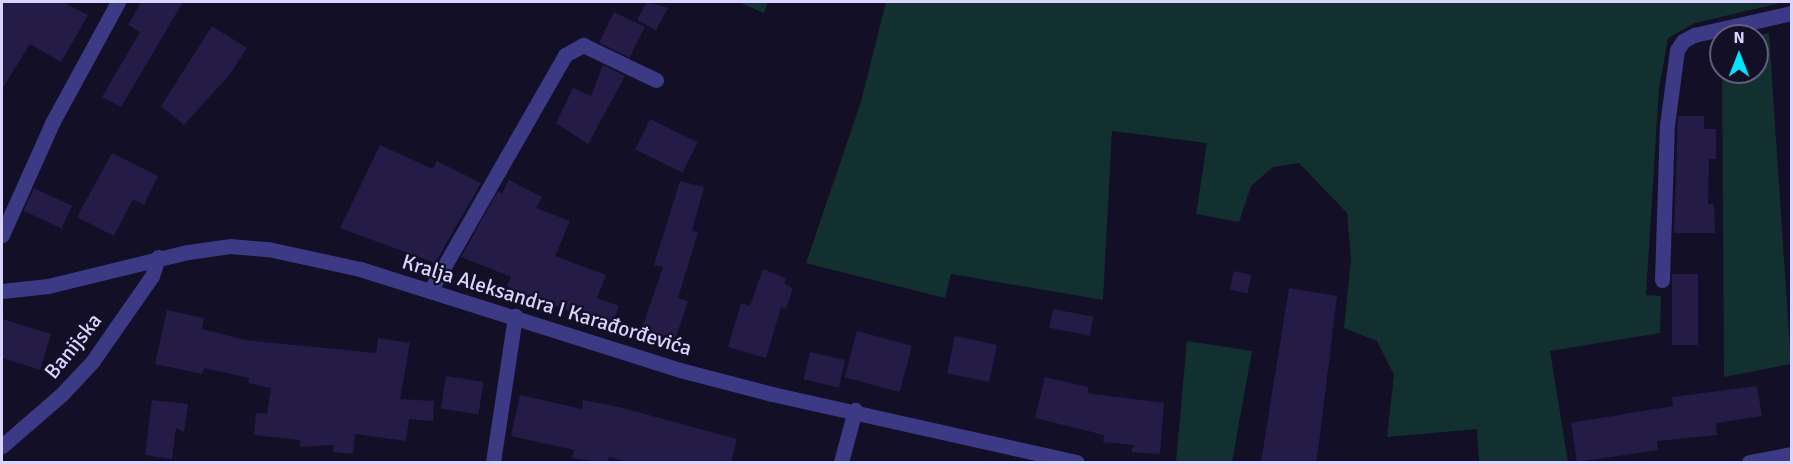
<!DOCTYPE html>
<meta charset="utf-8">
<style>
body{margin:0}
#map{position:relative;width:1793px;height:464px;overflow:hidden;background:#130f26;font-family:Signika,sans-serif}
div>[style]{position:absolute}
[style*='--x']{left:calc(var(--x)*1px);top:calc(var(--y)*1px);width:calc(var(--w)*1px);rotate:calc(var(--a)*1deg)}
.green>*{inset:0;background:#12302f}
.building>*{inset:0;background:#241b47;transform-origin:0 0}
.minor>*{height:15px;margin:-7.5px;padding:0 7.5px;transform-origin:7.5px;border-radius:7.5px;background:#3d3a85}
.tertiary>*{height:15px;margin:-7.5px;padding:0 7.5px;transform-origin:7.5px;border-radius:7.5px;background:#3d3a85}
span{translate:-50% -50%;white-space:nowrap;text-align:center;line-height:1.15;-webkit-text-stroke:4.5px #130f26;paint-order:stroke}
.street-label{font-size:21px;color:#d9d4ff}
.frame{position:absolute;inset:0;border:3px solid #d9d4ff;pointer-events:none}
.north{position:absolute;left:1709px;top:24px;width:60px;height:60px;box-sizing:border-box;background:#130f26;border:2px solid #625e7d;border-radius:50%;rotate:0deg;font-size:16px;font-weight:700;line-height:24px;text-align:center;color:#d9d4ff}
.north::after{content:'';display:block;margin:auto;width:21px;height:27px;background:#00e5ff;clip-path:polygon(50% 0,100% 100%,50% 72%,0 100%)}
</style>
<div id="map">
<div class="green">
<div style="clip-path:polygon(738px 2px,768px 2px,764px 13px)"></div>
<div style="clip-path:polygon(886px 2px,1784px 2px,1695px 23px,1668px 38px,1659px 89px,1646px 295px,1661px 296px,1660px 333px,1550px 351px,1568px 462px,1479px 462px,1477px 429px,1387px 437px,1394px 375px,1377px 341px,1344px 328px,1351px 259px,1347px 213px,1299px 163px,1273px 167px,1251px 186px,1239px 222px,1196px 214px,1207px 143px,1112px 131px,1103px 300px,951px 274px,945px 298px,806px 263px,861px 102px)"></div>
<div style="clip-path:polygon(1769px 33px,1791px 364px,1724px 377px,1722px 72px,1757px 72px,1757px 36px)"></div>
<div style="clip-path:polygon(1187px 341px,1252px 351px,1232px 462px,1176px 462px)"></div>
</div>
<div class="building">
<div style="clip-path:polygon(2px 2px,63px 2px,88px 15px,61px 62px,30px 44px,2px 89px)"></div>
<div style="clip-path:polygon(141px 2px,183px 2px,121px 107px,102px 97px,140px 32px,128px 25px)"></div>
<div style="clip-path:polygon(647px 2px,668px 8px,656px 30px,637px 20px)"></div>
<div style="left:614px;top:12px;width:34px;height:34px;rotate:26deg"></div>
<div style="clip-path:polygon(212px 26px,247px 48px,230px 74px,184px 125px,161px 106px)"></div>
<div style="clip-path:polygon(603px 65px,625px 76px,588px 144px,556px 123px,573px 88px,591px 96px)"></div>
<div style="clip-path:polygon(1678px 116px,1704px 116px,1704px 129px,1716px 129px,1716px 159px,1709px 159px,1708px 204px,1714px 204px,1715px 233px,1674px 233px)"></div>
<div style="left:650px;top:119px;width:53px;height:34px;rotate:26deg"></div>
<div style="clip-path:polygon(380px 145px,433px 169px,437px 161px,481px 183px,435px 263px,340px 228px)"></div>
<div style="clip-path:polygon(112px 153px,158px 176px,144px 205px,133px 199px,114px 236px,77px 217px)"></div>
<div style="clip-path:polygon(509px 180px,542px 197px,536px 208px,570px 221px,555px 256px,606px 275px,597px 298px,619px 306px,611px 328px,507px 286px,511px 277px,461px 257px,498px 191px,502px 193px)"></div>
<div style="clip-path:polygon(680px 181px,704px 187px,692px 231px,698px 232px,678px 298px,688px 301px,675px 340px,642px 328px,663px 267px,654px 265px)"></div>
<div style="left:34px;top:188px;width:42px;height:25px;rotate:25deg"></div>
<div style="clip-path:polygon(763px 269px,786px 278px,784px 284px,793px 288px,786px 309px,781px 307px,766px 358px,728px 347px,741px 303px,750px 306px)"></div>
<div style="left:1234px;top:271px;width:18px;height:19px;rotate:13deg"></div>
<div style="left:1672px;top:274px;width:26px;height:71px"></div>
<div style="clip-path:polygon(1289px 288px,1337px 296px,1319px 443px,1316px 462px,1261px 462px)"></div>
<div style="left:1053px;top:309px;width:41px;height:19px;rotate:11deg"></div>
<div style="clip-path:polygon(167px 310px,204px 318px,202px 329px,245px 340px,376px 353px,378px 338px,410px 343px,400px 399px,434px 401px,433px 421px,409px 419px,406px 441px,355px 434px,353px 454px,333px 452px,334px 445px,300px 447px,300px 440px,254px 435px,256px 413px,267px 414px,271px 388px,248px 383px,249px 378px,204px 368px,202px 374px,155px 364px)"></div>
<div style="clip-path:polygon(2px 319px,51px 334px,40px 370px,2px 358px)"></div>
<div style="left:857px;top:331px;width:57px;height:48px;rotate:15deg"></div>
<div style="left:955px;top:336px;width:43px;height:38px;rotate:12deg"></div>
<div style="left:810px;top:352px;width:36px;height:28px;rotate:13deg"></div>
<div style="left:446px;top:376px;width:38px;height:33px;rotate:9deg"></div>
<div style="clip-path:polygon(1045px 377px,1089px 387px,1087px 393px,1164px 403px,1160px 454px,1131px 452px,1134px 445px,1103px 442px,1104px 435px,1035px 418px)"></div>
<div style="clip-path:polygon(1757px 386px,1762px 416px,1716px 423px,1717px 435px,1657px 441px,1658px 450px,1577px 462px,1571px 423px,1673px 406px,1672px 397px)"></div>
<div style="clip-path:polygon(520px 395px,582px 409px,583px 400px,619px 407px,737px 439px,731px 462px,628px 462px,609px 457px,608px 462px,597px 462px,572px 458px,574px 450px,511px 436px)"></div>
<div style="clip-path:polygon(152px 400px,188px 404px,184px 432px,176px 428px,172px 459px,145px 455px)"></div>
</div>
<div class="minor">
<div style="--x:2;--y:235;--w:123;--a:-65.9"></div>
<div style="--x:52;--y:123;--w:138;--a:-61.4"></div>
<div style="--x:1662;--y:280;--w:155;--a:-88.2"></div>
<div style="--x:1667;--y:125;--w:76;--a:-82.4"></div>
<div style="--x:1677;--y:50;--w:11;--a:-56"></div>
<div style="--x:1683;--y:41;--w:13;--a:-29"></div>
<div style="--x:1694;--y:35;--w:100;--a:-12.7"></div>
<div style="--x:430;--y:291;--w:272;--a:-60.2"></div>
<div style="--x:565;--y:55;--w:21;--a:-29"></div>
<div style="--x:583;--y:45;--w:81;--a:25.6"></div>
<div style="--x:2;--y:446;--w:79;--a:-40.9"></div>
<div style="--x:62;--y:394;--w:44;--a:-46.8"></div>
<div style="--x:92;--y:362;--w:105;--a:-55.1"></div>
<div style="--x:152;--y:276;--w:20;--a:-72"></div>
<div style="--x:493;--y:462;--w:148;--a:-81.4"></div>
<div style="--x:841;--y:462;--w:54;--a:-74.9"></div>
</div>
<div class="tertiary">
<div style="--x:2;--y:291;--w:46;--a:-6.2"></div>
<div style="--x:48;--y:286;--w:144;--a:-13.7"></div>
<div style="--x:188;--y:252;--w:42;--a:-8.1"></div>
<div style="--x:230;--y:246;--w:38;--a:5"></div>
<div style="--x:268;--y:249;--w:94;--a:12.3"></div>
<div style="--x:360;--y:269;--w:336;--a:17.5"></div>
<div style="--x:680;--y:370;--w:95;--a:14.6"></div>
<div style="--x:772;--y:394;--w:312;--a:12.6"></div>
<div style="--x:1749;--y:462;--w:44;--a:-10.5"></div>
</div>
<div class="street-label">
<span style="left:547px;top:305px;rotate:17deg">Kralja Aleksandra I Karađorđevića</span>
<span style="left:73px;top:346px;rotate:-51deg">Banijska</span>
</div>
<div class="frame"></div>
<div class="north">N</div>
</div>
